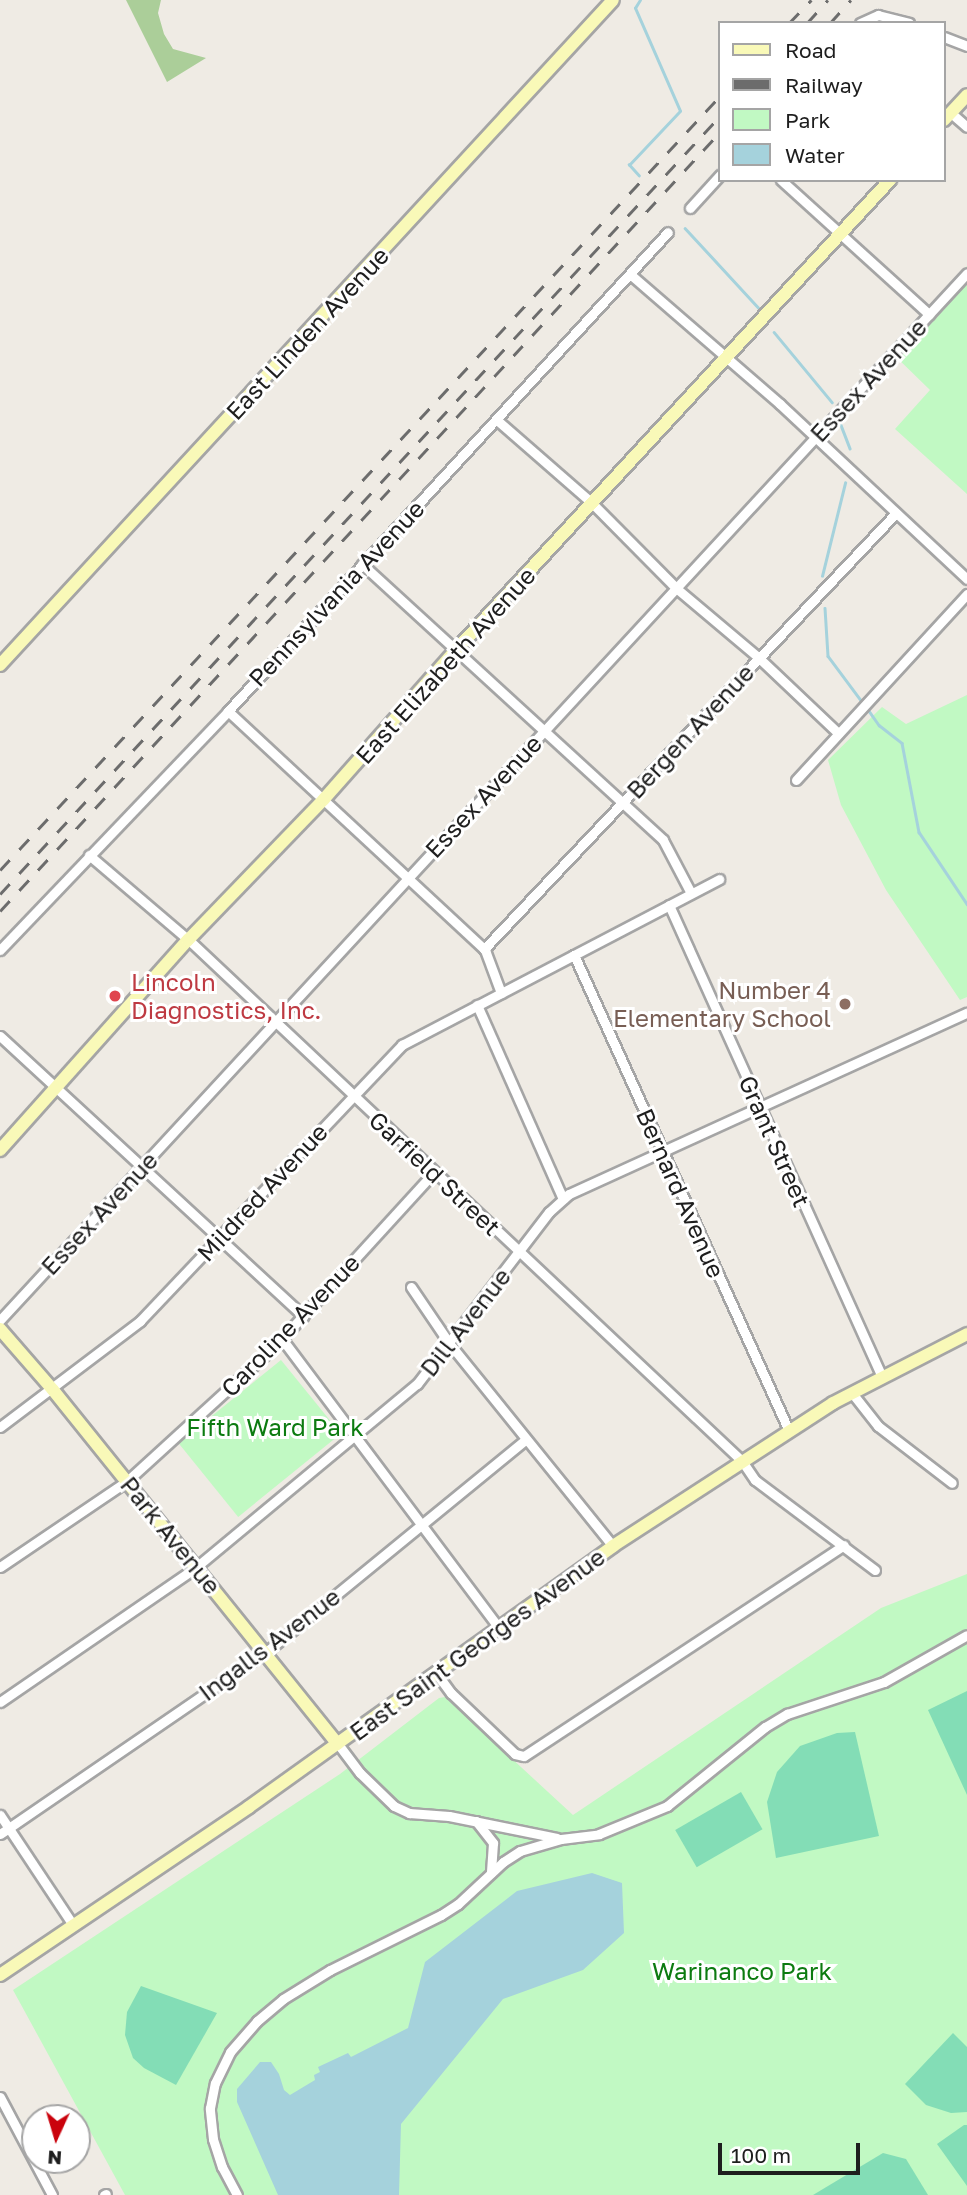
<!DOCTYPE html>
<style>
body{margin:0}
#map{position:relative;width:967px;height:2195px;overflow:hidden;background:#efebe4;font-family:"Golos Text",sans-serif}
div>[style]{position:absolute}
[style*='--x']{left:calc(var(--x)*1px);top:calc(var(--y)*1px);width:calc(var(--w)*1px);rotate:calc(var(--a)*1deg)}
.forest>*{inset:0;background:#abce99}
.park>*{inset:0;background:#c1f9c3;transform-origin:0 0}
.pitch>*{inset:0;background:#83ddb6;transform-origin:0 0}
.water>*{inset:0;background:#a5d2dc}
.stream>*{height:2.5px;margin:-1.25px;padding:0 1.25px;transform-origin:1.25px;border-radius:1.25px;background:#a5d2dc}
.roads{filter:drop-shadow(2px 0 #a5a5a5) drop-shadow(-2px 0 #a5a5a5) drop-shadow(0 2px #a5a5a5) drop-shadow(0 -2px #a5a5a5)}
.street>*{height:9px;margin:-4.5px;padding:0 4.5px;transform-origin:4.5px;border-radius:4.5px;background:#fff}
.secondary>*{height:12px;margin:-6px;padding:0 6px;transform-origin:6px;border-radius:6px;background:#f9f9b8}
.rail>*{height:2.5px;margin-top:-1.25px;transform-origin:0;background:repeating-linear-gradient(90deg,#6c6c6c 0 14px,transparent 0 28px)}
.dots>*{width:19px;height:19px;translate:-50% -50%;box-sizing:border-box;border:4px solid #fff;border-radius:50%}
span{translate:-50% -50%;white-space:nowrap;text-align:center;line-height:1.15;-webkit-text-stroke:6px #fff;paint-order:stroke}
.street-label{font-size:24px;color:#1e1e1e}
.health-label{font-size:24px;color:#be3a42}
.left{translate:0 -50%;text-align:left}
.education-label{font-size:24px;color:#785e54}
.right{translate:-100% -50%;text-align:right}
.park-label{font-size:24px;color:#0c7b10}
.legend{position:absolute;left:718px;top:21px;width:228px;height:161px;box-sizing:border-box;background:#fff;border:2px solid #a5a5a5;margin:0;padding:9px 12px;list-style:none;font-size:21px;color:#1e1e1e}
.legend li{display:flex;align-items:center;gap:14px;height:35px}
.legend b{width:35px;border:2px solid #a5a5a5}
.north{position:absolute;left:21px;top:2104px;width:70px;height:70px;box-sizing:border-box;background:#fff;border:2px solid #a5a5a5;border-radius:50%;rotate:184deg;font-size:19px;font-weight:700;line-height:28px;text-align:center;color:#1e1e1e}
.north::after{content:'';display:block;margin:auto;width:24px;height:32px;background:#ca020c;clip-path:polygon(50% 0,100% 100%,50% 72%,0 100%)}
.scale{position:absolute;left:718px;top:2143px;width:142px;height:32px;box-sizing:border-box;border:4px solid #1e1e1e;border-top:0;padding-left:9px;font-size:21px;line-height:24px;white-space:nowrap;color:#1e1e1e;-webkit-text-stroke:5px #fff;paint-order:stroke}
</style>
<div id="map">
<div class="forest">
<div style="clip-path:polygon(126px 0,161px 0,158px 13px,164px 34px,173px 49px,206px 58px,167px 82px)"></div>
</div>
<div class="park">
<div style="clip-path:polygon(967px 266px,967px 494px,895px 429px,930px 390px,890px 351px)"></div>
<div style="clip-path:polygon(967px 695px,967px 997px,960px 1000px,886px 890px,841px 805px,828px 760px,882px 707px,906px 724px)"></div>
<div style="left:281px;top:1360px;width:95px;height:132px;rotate:51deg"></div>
<div style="clip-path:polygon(967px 1574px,967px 2195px,125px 2195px,13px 1990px,340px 1774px,439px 1698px,445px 1697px,573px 1815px,881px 1608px)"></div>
</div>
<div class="pitch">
<div style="clip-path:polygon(967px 1691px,967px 1795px,928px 1710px)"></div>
<div style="clip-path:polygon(855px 1732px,879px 1836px,776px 1858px,767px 1802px,777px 1772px,800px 1746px,837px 1733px)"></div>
<div style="left:741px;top:1792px;width:43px;height:76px;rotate:60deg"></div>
<div style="clip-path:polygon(141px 1986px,217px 2013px,176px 2085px,144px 2068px,133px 2058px,125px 2035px,127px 2012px)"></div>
<div style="clip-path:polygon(953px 2033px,967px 2047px,967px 2112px,951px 2113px,926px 2105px,905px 2084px)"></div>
<div style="clip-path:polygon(964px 2125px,967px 2125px,967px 2186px,937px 2144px)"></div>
<div style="clip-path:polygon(883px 2153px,906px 2159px,928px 2195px,813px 2195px)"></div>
</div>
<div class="water">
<div style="clip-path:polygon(592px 1873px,622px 1883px,624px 1933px,583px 1970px,503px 1999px,401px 2124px,399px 2195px,278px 2195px,237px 2102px,237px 2089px,260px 2062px,271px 2062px,279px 2074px,284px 2090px,290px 2095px,315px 2080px,314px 2075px,320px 2072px,318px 2067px,348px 2053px,351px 2057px,408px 2028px,425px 1962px,517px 1891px)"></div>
</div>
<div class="stream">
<div style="--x:639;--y:176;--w:15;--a:-132"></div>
<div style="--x:629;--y:165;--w:74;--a:-46.6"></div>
<div style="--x:680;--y:111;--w:112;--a:-113.6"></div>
<div style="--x:635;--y:8;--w:9;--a:-58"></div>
<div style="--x:685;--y:228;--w:108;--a:47.3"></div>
<div style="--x:774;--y:332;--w:91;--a:50.4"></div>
<div style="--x:841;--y:425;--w:25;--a:69"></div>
<div style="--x:822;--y:576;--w:96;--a:-76.1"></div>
<div style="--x:825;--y:608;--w:48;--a:86.4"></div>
<div style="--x:828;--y:656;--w:59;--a:53.3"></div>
<div style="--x:867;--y:708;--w:21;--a:55"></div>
<div style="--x:879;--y:725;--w:29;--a:38"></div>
<div style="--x:902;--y:743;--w:91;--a:79.2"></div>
<div style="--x:919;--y:832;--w:87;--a:56.3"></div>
</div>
<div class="roads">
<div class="street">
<div style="--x:860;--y:23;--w:20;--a:-24"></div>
<div style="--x:878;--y:15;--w:32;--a:14"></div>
<div style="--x:944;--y:37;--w:25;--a:21"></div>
<div style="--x:951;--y:113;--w:21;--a:41"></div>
<div style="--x:781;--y:180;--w:200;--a:42.2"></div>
<div style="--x:690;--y:208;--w:45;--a:-47.7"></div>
<div style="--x:630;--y:274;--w:198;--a:40.9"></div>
<div style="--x:780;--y:404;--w:256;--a:43.1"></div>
<div style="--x:497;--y:420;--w:126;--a:41.1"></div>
<div style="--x:592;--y:503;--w:120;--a:45.3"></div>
<div style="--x:676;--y:588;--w:109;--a:40.1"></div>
<div style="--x:759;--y:658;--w:109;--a:43.5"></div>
<div style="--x:362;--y:564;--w:408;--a:42.5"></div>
<div style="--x:663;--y:840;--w:60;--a:62.2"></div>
<div style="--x:228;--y:711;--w:351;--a:42.9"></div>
<div style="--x:485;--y:950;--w:46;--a:69.6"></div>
<div style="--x:796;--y:780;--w:253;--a:-47.4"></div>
<div style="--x:89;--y:855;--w:134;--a:40.5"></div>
<div style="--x:191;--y:942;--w:757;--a:43.29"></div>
<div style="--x:742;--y:1461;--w:23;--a:56"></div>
<div style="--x:755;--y:1480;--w:150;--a:36.9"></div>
<div style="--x:669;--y:905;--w:518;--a:65.71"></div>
<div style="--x:484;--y:949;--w:600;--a:-46.62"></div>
<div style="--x:0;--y:950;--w:330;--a:-46.3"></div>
<div style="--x:228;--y:711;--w:650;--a:-47.43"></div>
<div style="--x:574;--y:955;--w:522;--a:65.69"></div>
<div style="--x:477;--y:1005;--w:212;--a:66.1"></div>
<div style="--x:0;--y:1036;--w:413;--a:42.7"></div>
<div style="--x:411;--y:1287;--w:68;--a:55.8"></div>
<div style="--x:449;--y:1343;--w:261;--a:51.1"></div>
<div style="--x:0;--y:1320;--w:1425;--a:-47.27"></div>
<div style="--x:282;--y:1339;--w:360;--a:53.1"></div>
<div style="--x:852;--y:1393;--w:42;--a:51.8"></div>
<div style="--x:878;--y:1426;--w:93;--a:37.6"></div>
<div style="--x:0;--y:1427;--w:176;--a:-37.1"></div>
<div style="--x:140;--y:1321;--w:381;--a:-46.5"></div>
<div style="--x:402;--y:1045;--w:358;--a:-27.6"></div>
<div style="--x:0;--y:1567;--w:153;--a:-34.1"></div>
<div style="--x:127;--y:1481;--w:206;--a:-42.4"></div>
<div style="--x:279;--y:1342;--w:230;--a:-47.6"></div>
<div style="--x:437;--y:1674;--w:24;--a:54"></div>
<div style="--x:451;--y:1693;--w:88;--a:43.6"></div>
<div style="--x:515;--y:1754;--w:9;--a:13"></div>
<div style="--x:524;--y:1756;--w:383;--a:-33.4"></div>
<div style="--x:0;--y:1702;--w:237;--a:-34.5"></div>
<div style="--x:195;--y:1568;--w:288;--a:-39.7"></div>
<div style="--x:417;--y:1384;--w:217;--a:-52.5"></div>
<div style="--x:549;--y:1212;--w:27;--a:-42"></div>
<div style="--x:569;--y:1194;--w:437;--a:-24.5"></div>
<div style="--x:338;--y:1744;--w:36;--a:53"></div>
<div style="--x:360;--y:1773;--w:47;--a:44.1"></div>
<div style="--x:394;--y:1806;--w:17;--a:25"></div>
<div style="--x:409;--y:1813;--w:40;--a:4.3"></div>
<div style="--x:449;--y:1816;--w:110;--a:11.5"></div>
<div style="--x:0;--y:1815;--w:132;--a:56.4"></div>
<div style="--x:476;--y:1821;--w:28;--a:52"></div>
<div style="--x:493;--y:1843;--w:30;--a:94"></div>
<div style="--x:0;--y:1834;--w:322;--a:-34.4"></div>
<div style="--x:266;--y:1652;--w:336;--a:-39.3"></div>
<div style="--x:0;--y:2097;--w:111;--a:62"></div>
<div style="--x:104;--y:2195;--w:2;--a:-27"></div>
<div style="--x:237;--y:2195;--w:32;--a:-118"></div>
<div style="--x:222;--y:2167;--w:29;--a:-108"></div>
<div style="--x:213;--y:2139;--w:31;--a:-96"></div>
<div style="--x:210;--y:2108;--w:25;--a:-79"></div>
<div style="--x:215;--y:2083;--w:34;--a:-64"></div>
<div style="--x:230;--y:2052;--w:41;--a:-48.9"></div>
<div style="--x:257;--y:2021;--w:34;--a:-40"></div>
<div style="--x:283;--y:1999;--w:55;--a:-31.7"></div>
<div style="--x:330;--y:1970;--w:124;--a:-26.4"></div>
<div style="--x:441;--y:1915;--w:20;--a:-33"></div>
<div style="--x:458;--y:1904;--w:62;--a:-43"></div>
<div style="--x:503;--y:1862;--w:20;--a:-33"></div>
<div style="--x:520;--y:1851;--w:43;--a:-16.3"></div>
<div style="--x:561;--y:1839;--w:38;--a:-7"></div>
<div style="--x:599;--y:1834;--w:74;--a:-22.4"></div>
<div style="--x:667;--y:1806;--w:126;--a:-38.9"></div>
<div style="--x:765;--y:1727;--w:26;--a:-31"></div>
<div style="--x:787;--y:1714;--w:102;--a:-18.3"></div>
<div style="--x:884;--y:1682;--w:95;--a:-29.5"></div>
</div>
<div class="secondary">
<div style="--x:944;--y:120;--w:34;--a:-47"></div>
<div style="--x:0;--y:665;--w:904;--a:-47.33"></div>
<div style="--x:0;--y:1150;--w:282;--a:-48.2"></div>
<div style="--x:188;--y:940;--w:196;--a:-46"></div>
<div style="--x:324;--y:799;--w:199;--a:-48.5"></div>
<div style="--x:456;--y:650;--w:640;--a:-47.28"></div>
<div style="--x:0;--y:1329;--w:81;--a:49"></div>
<div style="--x:53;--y:1390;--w:454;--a:51.2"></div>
<div style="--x:0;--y:1975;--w:300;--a:-34"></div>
<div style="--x:249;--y:1807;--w:448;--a:-35.6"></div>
<div style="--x:613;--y:1546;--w:262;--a:-33"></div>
<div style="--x:833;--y:1403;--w:151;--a:-27.2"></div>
</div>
</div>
<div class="rail">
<div style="--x:789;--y:23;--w:32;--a:-46"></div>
<div style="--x:807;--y:23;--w:31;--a:-48"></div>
<div style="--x:830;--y:23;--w:31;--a:-48"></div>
<div style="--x:0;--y:870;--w:1057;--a:-47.07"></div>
<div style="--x:0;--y:894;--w:1060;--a:-47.22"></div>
<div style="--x:0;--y:911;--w:1061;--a:-47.25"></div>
</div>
<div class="dots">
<div style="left:115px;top:996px;background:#e0444e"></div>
<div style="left:845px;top:1004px;background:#8d6e63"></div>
</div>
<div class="street-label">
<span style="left:307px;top:333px;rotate:-47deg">East Linden Avenue</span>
<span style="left:868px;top:380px;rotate:-47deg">Essex Avenue</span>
<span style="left:336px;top:593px;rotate:-47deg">Pennsylvania Avenue</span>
<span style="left:445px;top:665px;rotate:-48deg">East Elizabeth Avenue</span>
<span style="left:690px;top:731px;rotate:-47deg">Bergen Avenue</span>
<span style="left:483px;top:796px;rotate:-47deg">Essex Avenue</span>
<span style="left:775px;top:1141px;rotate:66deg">Grant Street</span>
<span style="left:435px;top:1173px;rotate:43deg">Garfield Street</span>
<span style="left:262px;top:1192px;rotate:-47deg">Mildred Avenue</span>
<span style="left:681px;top:1193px;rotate:66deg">Bernard Avenue</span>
<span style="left:99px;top:1213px;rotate:-47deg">Essex Avenue</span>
<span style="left:465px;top:1322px;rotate:-52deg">Dill Avenue</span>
<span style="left:290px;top:1325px;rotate:-46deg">Caroline Avenue</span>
<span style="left:171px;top:1535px;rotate:51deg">Park Avenue</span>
<span style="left:269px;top:1644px;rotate:-37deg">Ingalls Avenue</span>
<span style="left:477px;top:1644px;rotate:-36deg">East Saint Georges Avenue</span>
</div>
<div class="health-label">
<span class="left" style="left:131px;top:996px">Lincoln<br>Diagnostics, Inc.</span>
</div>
<div class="education-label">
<span class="right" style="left:831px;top:1004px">Number 4<br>Elementary School</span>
</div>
<div class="park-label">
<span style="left:275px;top:1427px">Fifth Ward Park</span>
<span style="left:742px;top:1971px">Warinanco Park</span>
</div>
<ul class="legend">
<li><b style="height:9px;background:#f9f9b8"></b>Road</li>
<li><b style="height:9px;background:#6c6c6c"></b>Railway</li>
<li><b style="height:19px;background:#c1f9c3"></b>Park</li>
<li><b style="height:19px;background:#a5d2dc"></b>Water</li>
</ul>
<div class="north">N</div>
<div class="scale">100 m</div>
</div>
